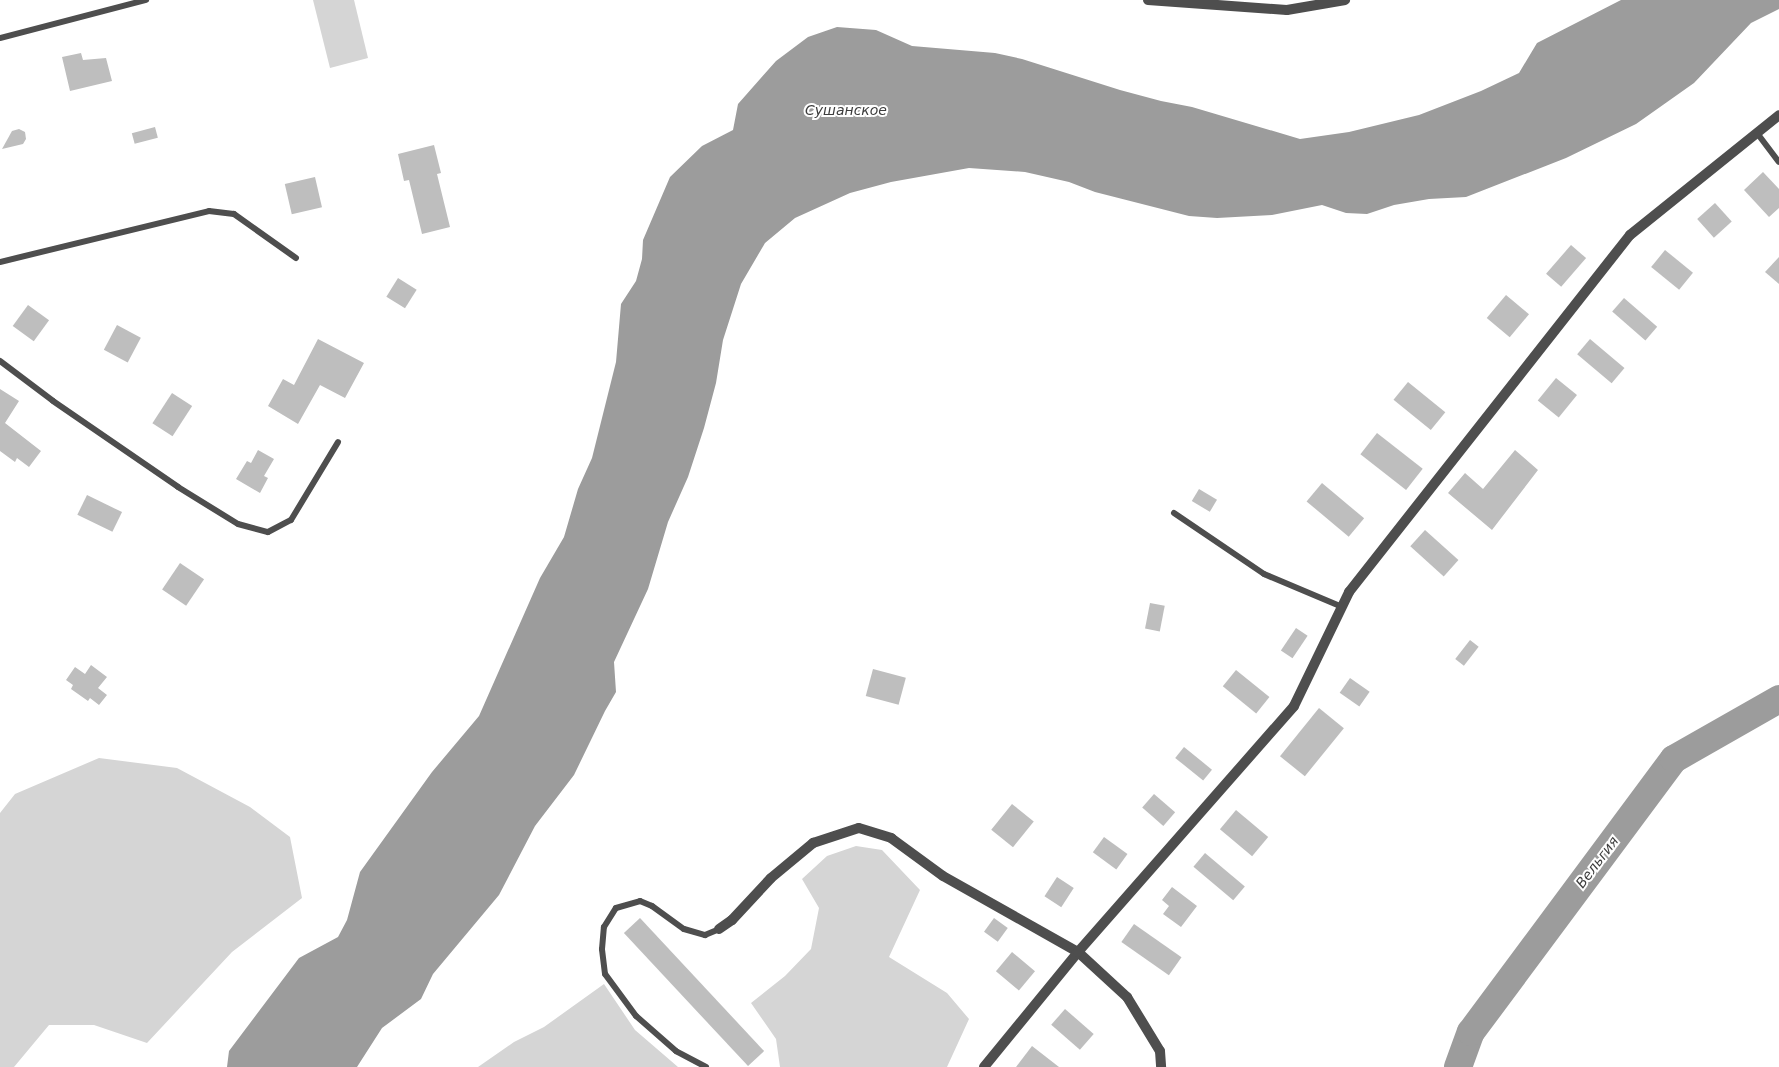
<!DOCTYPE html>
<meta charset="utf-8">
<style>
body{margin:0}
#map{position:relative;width:1779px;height:1067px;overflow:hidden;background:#fff;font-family:"DejaVu Sans",sans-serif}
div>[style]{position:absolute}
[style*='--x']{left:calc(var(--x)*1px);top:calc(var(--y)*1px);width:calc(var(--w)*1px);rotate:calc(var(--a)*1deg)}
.green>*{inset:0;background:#d5d5d5}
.water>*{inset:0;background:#9c9c9c}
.river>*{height:28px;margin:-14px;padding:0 14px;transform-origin:14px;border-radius:14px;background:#9c9c9c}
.building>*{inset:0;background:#bebebe;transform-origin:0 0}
.service>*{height:6px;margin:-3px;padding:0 3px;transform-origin:3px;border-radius:3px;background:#4e4e4e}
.minor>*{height:10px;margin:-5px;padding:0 5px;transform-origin:5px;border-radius:5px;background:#4e4e4e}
span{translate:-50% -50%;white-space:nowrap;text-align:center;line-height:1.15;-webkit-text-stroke:4px #fff;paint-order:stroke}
.water-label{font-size:14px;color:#3d3d3d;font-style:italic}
</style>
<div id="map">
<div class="green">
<div style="clip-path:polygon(313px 0,354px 0,368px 58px,330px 68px)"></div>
<div style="clip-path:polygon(99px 758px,177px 768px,250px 807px,290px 837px,302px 898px,232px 952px,147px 1043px,94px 1025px,49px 1025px,14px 1067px,0 1067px,0 813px,15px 794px)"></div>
<div style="clip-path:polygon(856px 846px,882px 850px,920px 890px,889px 957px,947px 993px,969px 1019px,947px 1067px,780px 1067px,776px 1039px,751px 1003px,785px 976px,811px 949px,819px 908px,802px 879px,827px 856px)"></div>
<div style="clip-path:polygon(604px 984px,635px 1030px,678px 1067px,478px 1067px,514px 1042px,544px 1027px)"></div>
</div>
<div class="water">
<div style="clip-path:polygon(1621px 0,1779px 0,1779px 9px,1751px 23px,1694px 83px,1636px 124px,1566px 158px,1466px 197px,1429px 199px,1394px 205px,1367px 214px,1346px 213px,1322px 205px,1272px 215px,1217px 218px,1189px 216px,1095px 192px,1069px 182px,1025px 172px,969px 168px,891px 182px,850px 193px,795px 218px,765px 243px,741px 284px,723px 340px,716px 383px,704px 428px,688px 477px,668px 522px,648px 589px,614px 662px,616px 692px,605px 711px,574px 775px,535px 826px,499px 895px,433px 974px,421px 999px,382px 1028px,357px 1067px,227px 1067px,229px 1051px,299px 958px,338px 937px,347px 920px,360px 872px,432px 772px,479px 716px,540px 578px,564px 537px,578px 489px,592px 458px,616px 362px,621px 304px,636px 281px,642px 259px,643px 240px,670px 177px,702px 146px,733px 130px,738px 104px,776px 61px,808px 37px,837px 27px,876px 30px,912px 46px,995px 53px,1022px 59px,1120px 90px,1161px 101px,1192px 107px,1300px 139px,1349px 132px,1419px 115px,1481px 91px,1519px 73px,1537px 43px)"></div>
</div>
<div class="river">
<div style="--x:1458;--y:1067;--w:37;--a:-70"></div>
<div style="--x:1471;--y:1032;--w:340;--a:-53.4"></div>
<div style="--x:1674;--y:759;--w:121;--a:-29.7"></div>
</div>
<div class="building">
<div style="clip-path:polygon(81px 53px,83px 60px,106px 58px,112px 81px,70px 91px,62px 57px)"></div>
<div style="left:155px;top:127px;width:11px;height:24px;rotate:75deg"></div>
<div style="clip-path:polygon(19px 129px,25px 132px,26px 139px,23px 144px,2px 149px,12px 131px)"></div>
<div style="clip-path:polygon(434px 145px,441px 173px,437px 174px,450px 227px,422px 234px,409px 180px,404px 181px,398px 154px)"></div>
<div style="clip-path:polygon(1763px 172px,1779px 189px,1779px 208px,1769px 217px,1744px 190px)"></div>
<div style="left:315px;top:177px;width:31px;height:31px;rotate:77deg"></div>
<div style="left:1715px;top:203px;width:25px;height:24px;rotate:48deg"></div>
<div style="left:1571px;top:245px;width:20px;height:38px;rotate:41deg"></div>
<div style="left:1665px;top:250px;width:36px;height:22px;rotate:39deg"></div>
<div style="clip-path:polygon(1779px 257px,1779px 284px,1765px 272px)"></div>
<div style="left:398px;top:278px;width:22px;height:22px;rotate:32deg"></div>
<div style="left:1506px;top:295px;width:30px;height:30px;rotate:40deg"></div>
<div style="left:1624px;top:298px;width:44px;height:18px;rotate:41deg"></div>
<div style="left:28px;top:305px;width:26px;height:26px;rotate:36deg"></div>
<div style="left:117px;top:325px;width:27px;height:28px;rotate:28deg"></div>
<div style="clip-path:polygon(318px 339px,364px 363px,345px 398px,320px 385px,298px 424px,268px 406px,283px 379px,294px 385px)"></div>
<div style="left:1590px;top:339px;width:45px;height:20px;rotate:40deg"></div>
<div style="left:1556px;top:378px;width:27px;height:29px;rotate:39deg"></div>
<div style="left:1408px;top:382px;width:48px;height:23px;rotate:39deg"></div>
<div style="clip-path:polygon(0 389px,19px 401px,5px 423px,41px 451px,29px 467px,17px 458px,15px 462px,0 451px)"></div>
<div style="left:172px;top:393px;width:24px;height:36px;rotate:33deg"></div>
<div style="left:1377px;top:433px;width:58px;height:27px;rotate:38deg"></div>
<div style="clip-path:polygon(258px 450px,274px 459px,264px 476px,268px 478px,260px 493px,236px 479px,247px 461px,251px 463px)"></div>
<div style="clip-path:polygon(1515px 450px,1538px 470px,1492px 530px,1448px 493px,1465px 473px,1483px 489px)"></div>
<div style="left:1322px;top:483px;width:55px;height:24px;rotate:40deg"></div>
<div style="left:1199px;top:489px;width:21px;height:14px;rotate:31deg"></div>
<div style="left:87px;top:495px;width:39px;height:22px;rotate:26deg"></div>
<div style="left:1425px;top:530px;width:45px;height:22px;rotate:42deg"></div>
<div style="left:180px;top:563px;width:29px;height:32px;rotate:34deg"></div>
<div style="left:1150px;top:603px;width:15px;height:26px;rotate:11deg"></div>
<div style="left:1296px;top:628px;width:14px;height:27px;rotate:34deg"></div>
<div style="left:1470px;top:640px;width:11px;height:24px;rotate:38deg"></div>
<div style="clip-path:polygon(91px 665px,107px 677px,98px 688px,107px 695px,99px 705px,90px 698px,88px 701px,71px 689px,73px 685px,66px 680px,75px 667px,85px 674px)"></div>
<div style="left:873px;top:669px;width:34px;height:28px;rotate:15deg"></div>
<div style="left:1236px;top:670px;width:43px;height:21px;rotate:39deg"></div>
<div style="left:1350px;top:678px;width:24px;height:18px;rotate:35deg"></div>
<div style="left:1319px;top:708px;width:32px;height:62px;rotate:39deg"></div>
<div style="left:1184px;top:747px;width:36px;height:14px;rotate:39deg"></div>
<div style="left:1154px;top:794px;width:28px;height:18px;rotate:41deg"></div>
<div style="left:1012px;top:804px;width:28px;height:33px;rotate:39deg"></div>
<div style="left:1236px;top:810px;width:42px;height:25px;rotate:40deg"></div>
<div style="left:1104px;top:837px;width:29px;height:19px;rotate:36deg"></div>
<div style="left:1205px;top:853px;width:52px;height:18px;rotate:40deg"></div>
<div style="left:1057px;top:877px;width:20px;height:23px;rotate:33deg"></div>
<div style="clip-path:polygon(1172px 887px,1197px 906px,1181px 927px,1163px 914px,1169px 906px,1162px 900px)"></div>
<div style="left:640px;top:918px;width:182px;height:22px;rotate:47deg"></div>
<div style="left:994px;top:918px;width:17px;height:17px;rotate:36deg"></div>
<div style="left:1134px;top:924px;width:58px;height:22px;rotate:35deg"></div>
<div style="left:1012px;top:952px;width:30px;height:25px;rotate:40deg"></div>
<div style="left:1065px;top:1009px;width:38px;height:21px;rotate:41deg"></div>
<div style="clip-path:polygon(1032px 1046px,1059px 1067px,1016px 1067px)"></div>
</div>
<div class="service">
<div style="--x:0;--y:38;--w:151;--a:-14.6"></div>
<div style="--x:1757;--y:133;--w:36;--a:53"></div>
<div style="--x:0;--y:262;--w:215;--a:-13.7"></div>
<div style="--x:209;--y:211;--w:25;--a:7"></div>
<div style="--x:234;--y:214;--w:76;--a:35.4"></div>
<div style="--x:0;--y:361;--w:66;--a:37"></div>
<div style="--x:53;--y:401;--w:152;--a:34.5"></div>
<div style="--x:178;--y:487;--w:70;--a:31.7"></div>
<div style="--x:238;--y:524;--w:31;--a:15"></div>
<div style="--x:268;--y:532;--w:26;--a:-28"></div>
<div style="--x:291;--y:520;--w:91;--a:-58.9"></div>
<div style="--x:1174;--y:513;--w:109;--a:34.1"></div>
<div style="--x:1264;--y:574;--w:85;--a:22.9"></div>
<div style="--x:706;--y:1067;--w:34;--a:-152"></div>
<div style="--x:676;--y:1051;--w:53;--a:-138.8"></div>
<div style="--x:636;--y:1016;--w:52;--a:-126.4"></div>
<div style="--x:605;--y:974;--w:25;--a:-97"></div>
<div style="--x:602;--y:949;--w:22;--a:-85"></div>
<div style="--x:604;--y:927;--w:22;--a:-58"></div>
<div style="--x:616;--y:908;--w:25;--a:-16"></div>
<div style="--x:640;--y:901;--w:13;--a:23"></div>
<div style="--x:652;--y:906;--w:39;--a:36"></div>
<div style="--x:684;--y:929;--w:22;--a:16"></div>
<div style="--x:705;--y:935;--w:15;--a:-23"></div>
</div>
<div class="minor">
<div style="--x:1148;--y:0;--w:139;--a:4.1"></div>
<div style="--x:1287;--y:10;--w:59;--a:-9.8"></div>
<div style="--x:719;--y:929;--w:16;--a:-35"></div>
<div style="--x:732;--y:920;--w:57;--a:-47.1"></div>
<div style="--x:771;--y:878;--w:55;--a:-39.8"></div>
<div style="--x:813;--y:843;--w:48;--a:-18.1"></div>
<div style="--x:859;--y:828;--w:34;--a:17"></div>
<div style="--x:891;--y:838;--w:64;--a:36.2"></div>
<div style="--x:943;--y:876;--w:155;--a:29.4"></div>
<div style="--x:1078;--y:952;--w:67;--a:42.6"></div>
<div style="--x:1127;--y:997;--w:63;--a:58.6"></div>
<div style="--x:1160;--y:1051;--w:16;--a:86"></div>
<div style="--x:984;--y:1067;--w:149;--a:-50.7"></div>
<div style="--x:1078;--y:952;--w:327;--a:-48.7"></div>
<div style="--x:1294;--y:706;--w:127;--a:-64.2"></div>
<div style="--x:1349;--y:592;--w:454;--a:-51.8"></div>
<div style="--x:1630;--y:235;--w:191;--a:-38.8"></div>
</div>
<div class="water-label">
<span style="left:846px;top:110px">Сушанское</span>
<span style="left:1597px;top:862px;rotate:-53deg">Вельгия</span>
</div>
</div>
